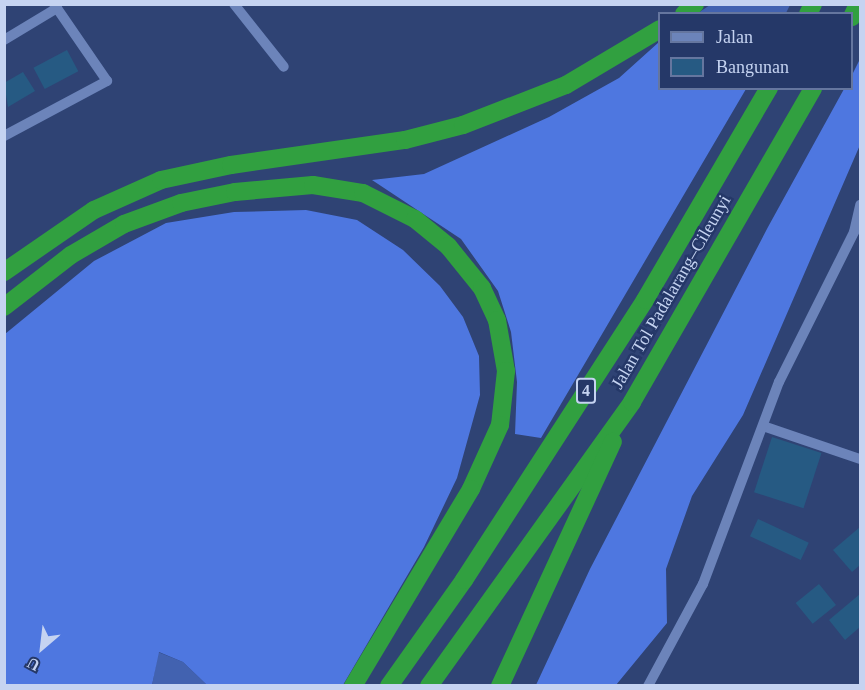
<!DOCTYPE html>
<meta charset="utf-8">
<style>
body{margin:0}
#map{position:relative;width:865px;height:690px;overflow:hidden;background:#2f4374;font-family:"Times New Roman",serif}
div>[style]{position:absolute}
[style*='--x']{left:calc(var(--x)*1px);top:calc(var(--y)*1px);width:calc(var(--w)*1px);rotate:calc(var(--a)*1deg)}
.green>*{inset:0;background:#4262b0}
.forest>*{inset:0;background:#4e77e0}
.building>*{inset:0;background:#265a83;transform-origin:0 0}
.minor>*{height:10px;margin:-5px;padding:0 5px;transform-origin:5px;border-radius:5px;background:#6c84ba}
.highway>*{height:18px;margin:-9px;padding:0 9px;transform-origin:9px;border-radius:9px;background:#31a040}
span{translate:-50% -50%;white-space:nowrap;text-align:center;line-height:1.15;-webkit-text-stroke:5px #253868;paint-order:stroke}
.shield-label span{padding:2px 4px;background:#253868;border:2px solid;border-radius:4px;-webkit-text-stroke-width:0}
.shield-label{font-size:16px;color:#c5d3f1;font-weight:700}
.street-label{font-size:18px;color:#c5d3f1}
.frame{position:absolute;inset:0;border:6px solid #c5d3f1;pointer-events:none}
.legend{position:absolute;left:658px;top:12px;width:195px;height:78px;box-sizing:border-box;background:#253868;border:2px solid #65769f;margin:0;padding:8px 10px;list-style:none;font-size:18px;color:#c5d3f1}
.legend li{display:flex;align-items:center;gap:12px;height:30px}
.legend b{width:30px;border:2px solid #65769f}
.north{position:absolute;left:12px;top:618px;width:60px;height:60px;-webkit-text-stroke:4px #253868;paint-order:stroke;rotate:208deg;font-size:16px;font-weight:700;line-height:24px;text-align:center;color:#c5d3f1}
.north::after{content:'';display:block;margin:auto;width:21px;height:27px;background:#c5d3f1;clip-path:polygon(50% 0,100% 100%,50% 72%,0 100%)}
</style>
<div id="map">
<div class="green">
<div style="clip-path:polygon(710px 5px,711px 4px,790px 5px,786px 13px,698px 13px)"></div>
<div style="clip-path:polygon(158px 652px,183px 662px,207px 685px,152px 686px)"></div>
</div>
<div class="forest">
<div style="clip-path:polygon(659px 42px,660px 88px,746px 89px,541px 438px,515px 434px,517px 382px,511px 332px,498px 291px,461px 239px,372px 180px,424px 174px,549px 117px,619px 78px)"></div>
<div style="clip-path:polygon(860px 59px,860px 145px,743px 415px,692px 496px,666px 569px,667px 623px,616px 685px,536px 685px,590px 569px,768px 227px,844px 89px,852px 88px,852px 75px)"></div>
<div style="clip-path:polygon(306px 210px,357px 220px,403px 250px,440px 286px,463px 317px,479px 356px,480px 395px,457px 478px,424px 547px,343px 685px,207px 685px,183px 662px,159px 652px,152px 685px,5px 685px,5px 334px,94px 261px,166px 223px,234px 212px)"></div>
</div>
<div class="building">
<div style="left:67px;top:50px;width:24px;height:38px;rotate:62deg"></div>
<div style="clip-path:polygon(23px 72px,35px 91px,8px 107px,4px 83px)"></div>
<div style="left:772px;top:437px;width:52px;height:58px;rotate:18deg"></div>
<div style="left:758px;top:519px;width:56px;height:19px;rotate:25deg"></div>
<div style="clip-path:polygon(860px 527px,860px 565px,852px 572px,833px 550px)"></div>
<div style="left:819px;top:584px;width:27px;height:30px;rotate:51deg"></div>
<div style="clip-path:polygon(860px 594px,860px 627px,845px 640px,829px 620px)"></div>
</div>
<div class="minor">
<div style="--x:234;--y:4;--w:80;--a:51.6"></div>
<div style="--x:4;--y:40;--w:62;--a:-31.1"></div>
<div style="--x:4;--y:136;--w:117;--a:-28.1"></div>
<div style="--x:107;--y:81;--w:93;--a:-124.5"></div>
<div style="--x:763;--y:426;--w:102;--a:18.8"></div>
<div style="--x:648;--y:686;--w:116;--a:-61.7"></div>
<div style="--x:703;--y:584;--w:216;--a:-69.4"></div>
<div style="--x:779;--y:382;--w:168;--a:-63.4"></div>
<div style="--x:854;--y:232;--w:28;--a:-77"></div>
</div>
<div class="highway">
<div style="--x:684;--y:14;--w:15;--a:-42"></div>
<div style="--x:808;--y:14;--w:11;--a:-63"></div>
<div style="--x:852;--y:17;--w:14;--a:-65"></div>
<div style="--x:4;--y:272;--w:109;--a:-34.6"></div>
<div style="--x:94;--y:210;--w:73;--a:-24.1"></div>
<div style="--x:161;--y:180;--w:72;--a:-12.1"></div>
<div style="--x:231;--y:165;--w:176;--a:-8.2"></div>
<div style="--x:405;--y:140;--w:60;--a:-14.5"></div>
<div style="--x:463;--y:125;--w:110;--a:-21.2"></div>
<div style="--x:566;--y:85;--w:109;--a:-30.8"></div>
<div style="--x:4;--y:307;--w:85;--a:-37.8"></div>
<div style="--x:71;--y:255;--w:61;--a:-30.3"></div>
<div style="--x:124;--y:224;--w:61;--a:-20.2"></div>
<div style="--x:181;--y:203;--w:55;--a:-11.5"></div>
<div style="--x:235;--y:192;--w:78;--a:-5.1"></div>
<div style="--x:313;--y:185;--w:51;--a:9.1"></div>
<div style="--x:363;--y:193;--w:58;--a:26.6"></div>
<div style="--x:415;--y:219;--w:43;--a:39.3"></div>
<div style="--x:448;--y:246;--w:54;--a:51"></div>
<div style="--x:482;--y:288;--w:35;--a:65"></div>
<div style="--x:497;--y:320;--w:52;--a:80"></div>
<div style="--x:506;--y:371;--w:54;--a:96.3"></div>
<div style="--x:500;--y:425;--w:70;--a:114.4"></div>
<div style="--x:471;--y:489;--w:230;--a:120.9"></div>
<div style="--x:389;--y:686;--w:130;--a:-54.7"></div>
<div style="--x:464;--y:580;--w:333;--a:-57.1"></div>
<div style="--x:645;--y:300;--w:246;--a:-59.7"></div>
<div style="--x:429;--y:686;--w:349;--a:-54.4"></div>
<div style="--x:632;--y:402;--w:362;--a:-60"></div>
<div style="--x:500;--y:686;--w:269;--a:-65.2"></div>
</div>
<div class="shield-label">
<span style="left:586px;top:391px">4</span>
</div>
<div class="street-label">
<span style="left:671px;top:292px;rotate:-60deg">Jalan Tol Padalarang–Cileunyi</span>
</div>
<div class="frame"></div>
<ul class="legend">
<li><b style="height:8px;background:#6c84ba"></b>Jalan</li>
<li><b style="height:16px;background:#265a83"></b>Bangunan</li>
</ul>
<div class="north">U</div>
</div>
